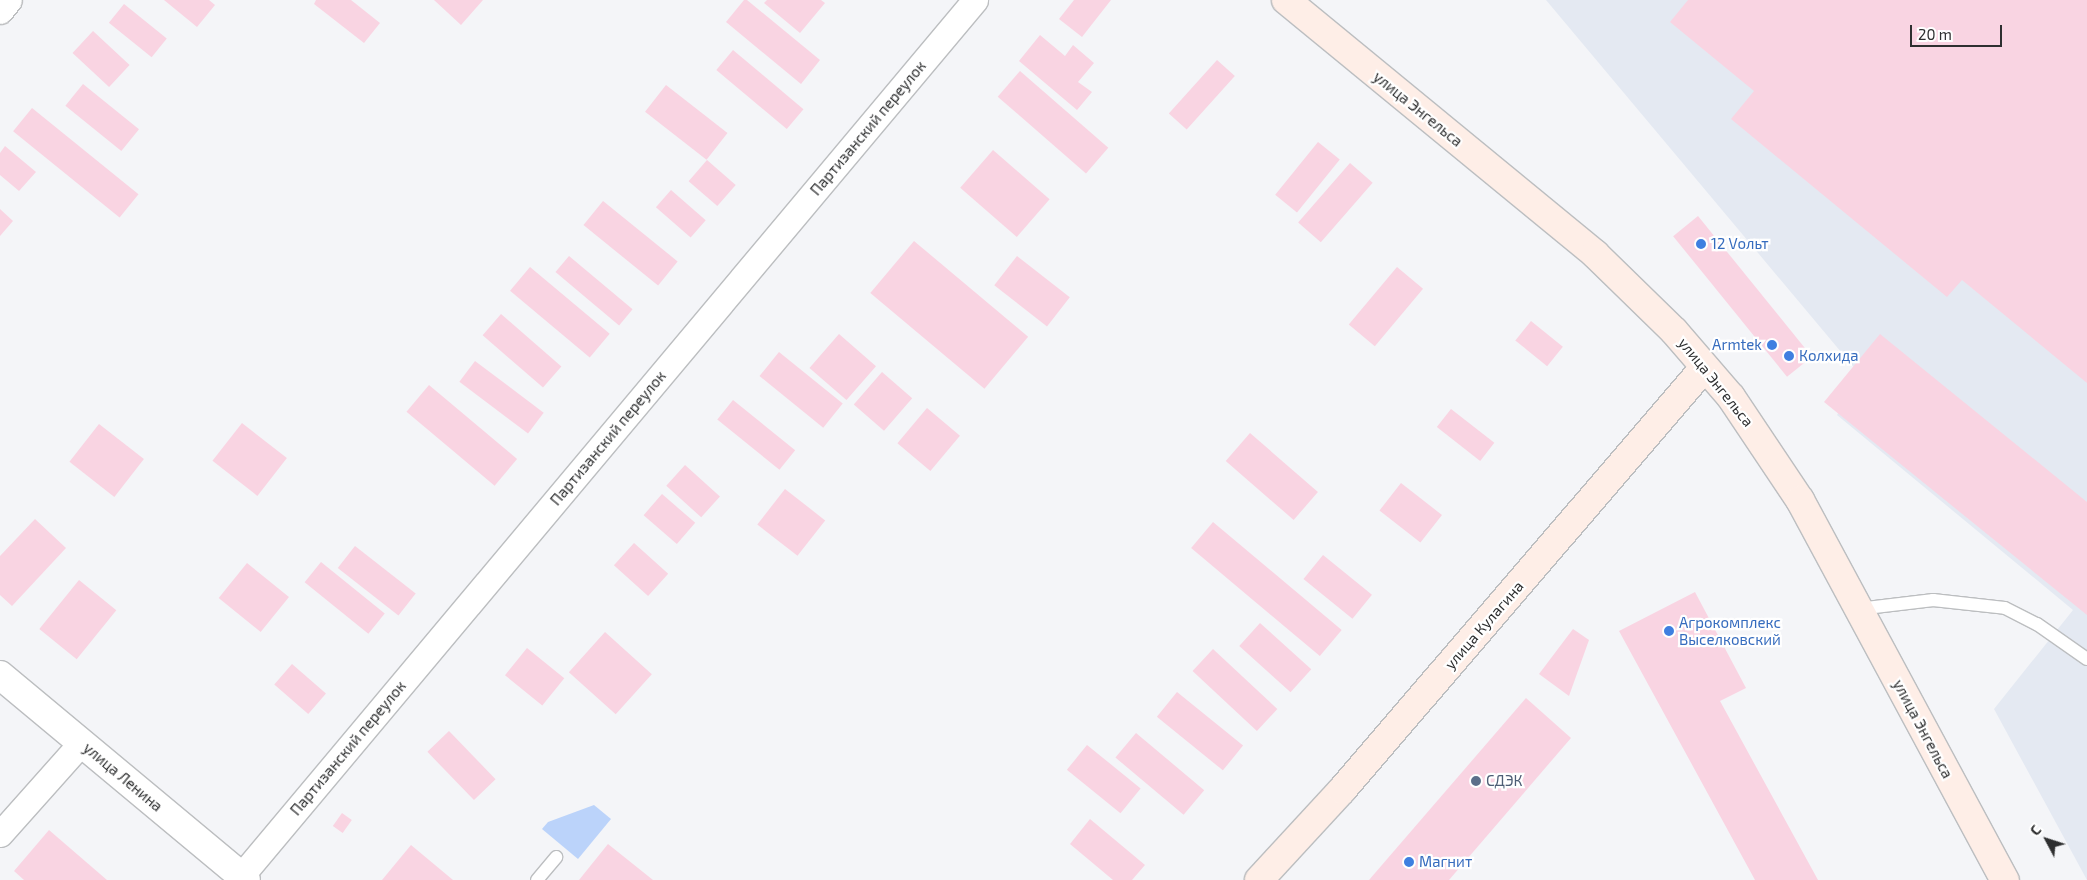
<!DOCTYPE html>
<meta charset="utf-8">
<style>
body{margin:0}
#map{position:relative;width:2087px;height:880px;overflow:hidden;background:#f4f5f8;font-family:"Exo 2",sans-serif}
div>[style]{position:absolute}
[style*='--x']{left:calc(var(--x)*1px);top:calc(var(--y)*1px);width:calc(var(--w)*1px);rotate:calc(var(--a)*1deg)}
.built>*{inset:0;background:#e4e9f2}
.green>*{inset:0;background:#bbd3fa}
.building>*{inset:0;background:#f9d4e2;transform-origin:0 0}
.roads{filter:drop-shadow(1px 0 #bcbec0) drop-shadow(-1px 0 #bcbec0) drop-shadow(0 1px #bcbec0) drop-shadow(0 -1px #bcbec0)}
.service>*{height:12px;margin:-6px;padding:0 6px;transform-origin:6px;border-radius:6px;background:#fff}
.minor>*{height:25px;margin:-12.5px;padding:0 12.5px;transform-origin:12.5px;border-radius:12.5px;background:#fff}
.tertiary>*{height:28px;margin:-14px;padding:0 14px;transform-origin:14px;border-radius:14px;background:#fff}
.secondary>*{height:28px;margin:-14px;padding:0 14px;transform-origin:14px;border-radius:14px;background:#feeee7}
.dots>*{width:14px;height:14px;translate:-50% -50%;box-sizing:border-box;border:2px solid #fff;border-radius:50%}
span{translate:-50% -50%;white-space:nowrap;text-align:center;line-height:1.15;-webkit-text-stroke:4.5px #fff;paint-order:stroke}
.street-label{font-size:15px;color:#2e2f30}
.shop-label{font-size:15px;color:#366cbe}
.left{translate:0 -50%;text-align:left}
.right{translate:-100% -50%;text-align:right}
.service-label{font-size:15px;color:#4e5e75}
.north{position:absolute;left:2022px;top:815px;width:50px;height:50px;-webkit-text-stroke:4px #fff;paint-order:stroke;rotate:310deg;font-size:14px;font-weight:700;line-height:20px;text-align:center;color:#2e2f30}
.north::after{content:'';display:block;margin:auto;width:18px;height:22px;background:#2e2f30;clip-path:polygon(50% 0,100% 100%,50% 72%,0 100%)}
.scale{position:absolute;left:1910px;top:25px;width:92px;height:22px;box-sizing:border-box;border:2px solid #2e2f30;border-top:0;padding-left:6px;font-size:15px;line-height:18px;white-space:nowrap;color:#2e2f30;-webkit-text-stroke:4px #fff;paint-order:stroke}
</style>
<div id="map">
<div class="built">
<div style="clip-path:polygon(1546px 0,2087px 0,2087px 880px,1994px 709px,2073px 610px,1837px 415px,1862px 377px)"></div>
</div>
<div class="green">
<div style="clip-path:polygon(594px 805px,611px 819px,578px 859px,542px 829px,548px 822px)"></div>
</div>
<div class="building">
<div style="clip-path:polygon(164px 0,209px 0,215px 5px,197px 27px)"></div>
<div style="clip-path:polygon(316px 0,351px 0,380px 23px,364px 43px,314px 4px)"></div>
<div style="clip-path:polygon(434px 0,483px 0,461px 25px)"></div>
<div style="clip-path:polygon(744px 0,747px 0,820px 60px,801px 84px,726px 22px)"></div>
<div style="clip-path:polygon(767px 0,821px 0,825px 3px,800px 33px,764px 3px)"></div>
<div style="clip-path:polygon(1074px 0,1111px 0,1082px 37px,1059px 19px)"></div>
<div style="clip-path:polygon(1688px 0,2087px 0,2087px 383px,1962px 280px,1947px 297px,1731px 119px,1754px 91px,1670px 22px)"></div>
<div style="left:124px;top:4px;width:55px;height:24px;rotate:39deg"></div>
<div style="left:93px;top:31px;width:50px;height:30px;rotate:43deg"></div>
<div style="clip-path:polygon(1040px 35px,1065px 56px,1073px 45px,1094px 63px,1078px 82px,1092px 92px,1077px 110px,1019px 61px)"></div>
<div style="left:733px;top:50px;width:92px;height:26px;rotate:40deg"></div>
<div style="left:1217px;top:60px;width:24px;height:72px;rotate:42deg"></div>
<div style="left:1020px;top:71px;width:117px;height:34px;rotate:41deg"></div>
<div style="left:83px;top:84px;width:72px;height:28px;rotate:39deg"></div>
<div style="left:666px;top:85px;width:78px;height:34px;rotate:38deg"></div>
<div style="left:32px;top:108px;width:137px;height:30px;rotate:39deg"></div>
<div style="left:1318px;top:142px;width:28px;height:68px;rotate:39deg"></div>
<div style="clip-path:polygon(5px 146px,36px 172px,19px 191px,0 175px,0 153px)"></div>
<div style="left:993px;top:150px;width:75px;height:50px;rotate:41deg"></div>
<div style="left:707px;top:160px;width:38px;height:28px;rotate:41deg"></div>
<div style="left:1350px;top:163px;width:30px;height:79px;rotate:41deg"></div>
<div style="left:671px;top:190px;width:46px;height:23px;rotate:41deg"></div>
<div style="left:603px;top:201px;width:96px;height:31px;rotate:39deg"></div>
<div style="clip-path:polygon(0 209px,13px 221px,0 236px)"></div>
<div style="left:1698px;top:216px;width:181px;height:32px;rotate:51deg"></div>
<div style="left:914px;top:241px;width:149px;height:68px;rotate:40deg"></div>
<div style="left:569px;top:256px;width:83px;height:21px;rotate:40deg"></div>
<div style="left:1017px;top:256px;width:67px;height:37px;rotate:38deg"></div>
<div style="left:530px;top:267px;width:104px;height:31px;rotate:40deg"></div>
<div style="left:1397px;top:267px;width:34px;height:75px;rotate:40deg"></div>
<div style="left:501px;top:314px;width:80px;height:28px;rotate:41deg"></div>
<div style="left:1531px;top:321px;width:41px;height:25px;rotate:39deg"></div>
<div style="left:839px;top:334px;width:49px;height:45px;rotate:41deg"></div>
<div style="clip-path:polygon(1880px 334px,2087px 502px,2087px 615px,1824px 402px)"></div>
<div style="left:779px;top:352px;width:82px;height:31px;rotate:39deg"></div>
<div style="left:475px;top:361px;width:86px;height:26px;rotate:37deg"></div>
<div style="left:882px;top:372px;width:40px;height:43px;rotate:41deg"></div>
<div style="left:429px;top:385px;width:115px;height:35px;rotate:40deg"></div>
<div style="left:733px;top:400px;width:80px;height:25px;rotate:39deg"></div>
<div style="left:927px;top:408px;width:43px;height:46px;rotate:40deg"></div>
<div style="left:1451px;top:409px;width:55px;height:23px;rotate:38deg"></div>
<div style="left:242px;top:423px;width:57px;height:48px;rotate:38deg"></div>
<div style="left:99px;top:424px;width:57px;height:48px;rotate:38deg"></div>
<div style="left:1250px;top:433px;width:90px;height:37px;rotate:41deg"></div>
<div style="left:685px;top:465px;width:47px;height:28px;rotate:42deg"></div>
<div style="left:1401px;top:483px;width:52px;height:35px;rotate:38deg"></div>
<div style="left:785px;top:489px;width:51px;height:45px;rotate:38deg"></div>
<div style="left:662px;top:494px;width:44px;height:28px;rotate:41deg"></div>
<div style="clip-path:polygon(35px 519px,66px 548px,12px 606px,0 595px,0 556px)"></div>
<div style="left:1213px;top:522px;width:168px;height:34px;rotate:40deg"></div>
<div style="left:634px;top:543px;width:46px;height:30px;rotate:42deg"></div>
<div style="left:355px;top:546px;width:77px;height:28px;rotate:38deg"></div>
<div style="left:1323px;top:555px;width:63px;height:31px;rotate:39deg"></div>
<div style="left:321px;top:562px;width:82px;height:26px;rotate:39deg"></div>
<div style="left:247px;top:563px;width:54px;height:45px;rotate:39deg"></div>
<div style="left:79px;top:580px;width:48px;height:63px;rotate:39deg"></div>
<div style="clip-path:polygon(1695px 592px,1746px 688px,1720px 701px,1818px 880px,1755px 880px,1619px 631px)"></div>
<div style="left:1260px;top:623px;width:69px;height:31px;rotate:42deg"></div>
<div style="clip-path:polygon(1573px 629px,1589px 640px,1569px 696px,1539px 674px)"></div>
<div style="left:605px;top:632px;width:63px;height:54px;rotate:42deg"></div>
<div style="left:527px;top:648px;width:48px;height:35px;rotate:39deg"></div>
<div style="left:1213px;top:649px;width:88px;height:30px;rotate:43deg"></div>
<div style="left:292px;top:664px;width:45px;height:27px;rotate:41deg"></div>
<div style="left:1177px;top:692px;width:85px;height:32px;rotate:39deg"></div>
<div style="clip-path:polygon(1526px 698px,1571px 738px,1449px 880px,1369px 880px)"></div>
<div style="left:449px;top:731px;width:67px;height:30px;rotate:46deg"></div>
<div style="left:1136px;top:733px;width:89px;height:32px;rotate:40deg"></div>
<div style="left:1087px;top:745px;width:69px;height:32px;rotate:39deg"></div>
<div style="left:342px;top:813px;width:12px;height:16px;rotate:35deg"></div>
<div style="clip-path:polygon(1090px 819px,1145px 865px,1132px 880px,1113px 880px,1070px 844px)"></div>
<div style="clip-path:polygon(49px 830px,107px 880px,24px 880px,14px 871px)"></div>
<div style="clip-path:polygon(608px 844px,653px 880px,579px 880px)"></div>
<div style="clip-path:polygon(411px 845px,453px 880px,382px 880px)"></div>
</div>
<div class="roads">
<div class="service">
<div style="--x:1858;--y:609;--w:76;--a:-6.8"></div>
<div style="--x:1933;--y:600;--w:72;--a:6.3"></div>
<div style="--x:2005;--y:608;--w:36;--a:27"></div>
<div style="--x:2037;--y:624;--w:61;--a:35"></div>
<div style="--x:537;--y:880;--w:30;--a:-50"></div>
</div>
<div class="minor">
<div style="--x:0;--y:11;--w:14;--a:-51"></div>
<div style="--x:0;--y:834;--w:123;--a:-48.3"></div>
<div style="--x:241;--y:876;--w:1143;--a:-50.04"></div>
</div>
<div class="tertiary">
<div style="--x:0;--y:675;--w:320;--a:39.8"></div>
</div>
<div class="secondary">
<div style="--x:1286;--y:0;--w:400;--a:39.4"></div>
<div style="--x:1595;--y:254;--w:110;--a:44.3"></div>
<div style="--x:1674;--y:331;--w:87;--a:49.2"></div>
<div style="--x:1731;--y:397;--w:124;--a:56.2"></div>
<div style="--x:1800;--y:500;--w:432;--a:61.7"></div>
<div style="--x:1259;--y:880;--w:122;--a:-47.3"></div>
<div style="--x:1342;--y:790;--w:557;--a:-49.37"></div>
</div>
</div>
<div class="dots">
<div style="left:1701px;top:244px;background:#3f7fe0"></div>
<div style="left:1772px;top:345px;background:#3f7fe0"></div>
<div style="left:1789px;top:356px;background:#3f7fe0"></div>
<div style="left:1669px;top:631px;background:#3f7fe0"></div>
<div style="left:1476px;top:781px;background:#5c6f8a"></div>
<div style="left:1409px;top:862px;background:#3f7fe0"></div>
</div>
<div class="street-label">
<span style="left:1418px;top:109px;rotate:39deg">улица Энгельса</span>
<span style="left:868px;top:128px;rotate:-50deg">Партизанский переулок</span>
<span style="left:1716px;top:382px;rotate:51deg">улица Энгельса</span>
<span style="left:608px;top:438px;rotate:-50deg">Партизанский переулок</span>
<span style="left:1484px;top:625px;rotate:-49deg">улица Кулагина</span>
<span style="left:1923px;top:729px;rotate:62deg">улица Энгельса</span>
<span style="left:348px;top:748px;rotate:-50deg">Партизанский переулок</span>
<span style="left:123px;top:777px;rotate:40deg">улица Ленина</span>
</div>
<div class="shop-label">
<span class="left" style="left:1711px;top:244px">12 Vольт</span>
<span class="right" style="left:1762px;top:345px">Armtek</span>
<span class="left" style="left:1799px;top:356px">Колхида</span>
<span class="left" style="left:1679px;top:631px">Агрокомплекс<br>Выселковский</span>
<span class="left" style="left:1419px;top:862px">Магнит</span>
</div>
<div class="service-label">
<span class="left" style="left:1486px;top:781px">СДЭК</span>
</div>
<div class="north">С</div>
<div class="scale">20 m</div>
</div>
